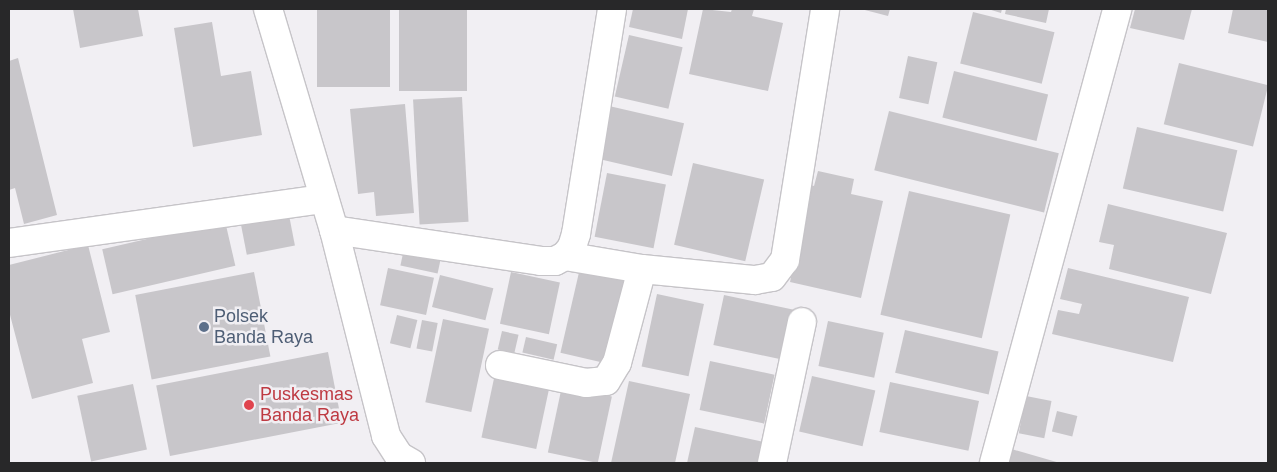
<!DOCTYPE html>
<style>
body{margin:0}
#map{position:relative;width:1277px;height:472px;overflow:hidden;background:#f1eff3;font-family:Arial,sans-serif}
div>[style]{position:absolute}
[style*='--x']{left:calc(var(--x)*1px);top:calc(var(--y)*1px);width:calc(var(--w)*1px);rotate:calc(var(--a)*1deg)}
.building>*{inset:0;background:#c8c6ca;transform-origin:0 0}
.roads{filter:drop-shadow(1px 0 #c6c4c8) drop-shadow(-1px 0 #c6c4c8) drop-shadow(0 1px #c6c4c8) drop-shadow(0 -1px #c6c4c8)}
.minor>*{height:28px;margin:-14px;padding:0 14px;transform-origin:14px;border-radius:14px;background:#fff}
.dots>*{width:14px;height:14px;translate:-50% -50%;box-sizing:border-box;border:2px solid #f1eff3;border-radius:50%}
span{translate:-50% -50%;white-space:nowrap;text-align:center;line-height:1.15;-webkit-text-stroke:5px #f1eff3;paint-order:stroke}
.service-label{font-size:18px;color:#4e5e75}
.left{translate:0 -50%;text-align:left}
.health-label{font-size:18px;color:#be3a42}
.frame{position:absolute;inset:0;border:10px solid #282829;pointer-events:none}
</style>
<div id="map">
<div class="building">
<div style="clip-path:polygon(73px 9px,138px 9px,143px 36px,80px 48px)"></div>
<div style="left:317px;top:9px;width:73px;height:78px"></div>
<div style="left:399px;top:9px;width:68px;height:82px"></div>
<div style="clip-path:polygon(633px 9px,688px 9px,682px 39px,629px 27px)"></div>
<div style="clip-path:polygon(703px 9px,731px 12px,732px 9px,754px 9px,752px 16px,783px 23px,768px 91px,689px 74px)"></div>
<div style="clip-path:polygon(861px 9px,890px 9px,888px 16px)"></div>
<div style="clip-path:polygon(988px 9px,1002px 9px,1001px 13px)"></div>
<div style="clip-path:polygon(1006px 9px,1049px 9px,1046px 23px,1005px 14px)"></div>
<div style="clip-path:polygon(1135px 9px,1192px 9px,1184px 40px,1130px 28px)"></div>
<div style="clip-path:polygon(1233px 9px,1268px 9px,1268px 42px,1228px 33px)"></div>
<div style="left:973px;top:12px;width:84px;height:53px;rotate:14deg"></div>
<div style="clip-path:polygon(212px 22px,221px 76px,251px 71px,262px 135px,193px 147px,174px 28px)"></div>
<div style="left:629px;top:35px;width:55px;height:63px;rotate:13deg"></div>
<div style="left:908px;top:56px;width:30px;height:43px;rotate:12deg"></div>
<div style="clip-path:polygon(18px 58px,57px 215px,24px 224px,15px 188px,9px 190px,9px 61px)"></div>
<div style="left:1179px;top:63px;width:92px;height:63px;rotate:14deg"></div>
<div style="left:954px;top:71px;width:97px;height:48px;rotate:14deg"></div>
<div style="left:462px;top:97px;width:125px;height:49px;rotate:87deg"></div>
<div style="clip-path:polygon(405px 104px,414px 213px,376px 216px,374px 192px,358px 194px,350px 109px)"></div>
<div style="left:609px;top:106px;width:77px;height:54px;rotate:13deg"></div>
<div style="left:889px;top:111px;width:175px;height:61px;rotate:14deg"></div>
<div style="left:1137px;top:127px;width:103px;height:63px;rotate:13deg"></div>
<div style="left:693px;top:163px;width:73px;height:84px;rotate:13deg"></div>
<div style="clip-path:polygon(818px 171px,854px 179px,851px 194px,883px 201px,861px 298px,790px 282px,811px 185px,814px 186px)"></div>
<div style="left:607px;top:173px;width:60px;height:65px;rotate:11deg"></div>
<div style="left:909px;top:191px;width:104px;height:127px;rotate:13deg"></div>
<div style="clip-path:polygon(1108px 204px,1227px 233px,1211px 294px,1109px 269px,1114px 245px,1099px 242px)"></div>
<div style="left:289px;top:215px;width:31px;height:49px;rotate:79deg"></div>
<div style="left:225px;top:221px;width:46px;height:126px;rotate:77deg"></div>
<div style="left:405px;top:244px;width:38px;height:22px;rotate:12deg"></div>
<div style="clip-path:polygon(88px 245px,110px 332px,82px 339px,93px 383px,32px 399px,9px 311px,9px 265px)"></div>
<div style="left:388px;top:268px;width:47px;height:38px;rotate:12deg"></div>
<div style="left:580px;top:268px;width:52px;height:87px;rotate:13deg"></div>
<div style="clip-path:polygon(1068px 268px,1189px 297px,1173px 362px,1052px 334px,1058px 310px,1079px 314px,1082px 304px,1060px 299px)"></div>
<div style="left:254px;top:272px;width:86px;height:121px;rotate:79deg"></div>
<div style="left:511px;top:272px;width:50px;height:53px;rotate:12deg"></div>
<div style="left:440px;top:275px;width:55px;height:33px;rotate:14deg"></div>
<div style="left:657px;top:294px;width:48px;height:74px;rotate:12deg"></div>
<div style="left:724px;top:295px;width:75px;height:51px;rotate:12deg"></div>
<div style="left:397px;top:315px;width:21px;height:29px;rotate:14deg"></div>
<div style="left:443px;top:319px;width:47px;height:85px;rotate:12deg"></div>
<div style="left:422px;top:320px;width:16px;height:29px;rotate:11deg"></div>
<div style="left:828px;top:321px;width:57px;height:46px;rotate:12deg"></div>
<div style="left:905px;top:330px;width:96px;height:44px;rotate:13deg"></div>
<div style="left:502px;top:331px;width:17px;height:19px;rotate:13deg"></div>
<div style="left:526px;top:337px;width:32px;height:16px;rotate:13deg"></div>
<div style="left:328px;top:352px;width:72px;height:175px;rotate:79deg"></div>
<div style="left:710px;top:361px;width:66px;height:50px;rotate:12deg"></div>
<div style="left:496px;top:369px;width:56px;height:70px;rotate:12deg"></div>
<div style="left:812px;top:376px;width:65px;height:57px;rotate:13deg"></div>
<div style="clip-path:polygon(629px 381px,690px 394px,675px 463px,611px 463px)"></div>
<div style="left:890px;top:382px;width:91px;height:51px;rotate:12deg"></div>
<div style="left:133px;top:384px;width:67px;height:57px;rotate:78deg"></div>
<div style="left:562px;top:386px;width:51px;height:68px;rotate:12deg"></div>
<div style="left:1026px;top:396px;width:26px;height:38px;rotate:11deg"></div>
<div style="left:1057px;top:411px;width:21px;height:21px;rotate:14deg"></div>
<div style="clip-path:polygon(695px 427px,773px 444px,769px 463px,687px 463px)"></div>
<div style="clip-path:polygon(1008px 448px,1060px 463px,1004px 463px)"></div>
</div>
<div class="roads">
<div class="minor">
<div style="--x:268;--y:9;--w:231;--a:73.4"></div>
<div style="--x:334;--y:230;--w:212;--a:75.8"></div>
<div style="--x:386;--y:436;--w:24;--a:57"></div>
<div style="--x:399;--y:456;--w:14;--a:30"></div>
<div style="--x:334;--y:230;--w:209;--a:8.5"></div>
<div style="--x:541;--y:261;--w:14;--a:0"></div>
<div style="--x:555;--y:261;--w:11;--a:-27"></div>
<div style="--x:565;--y:256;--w:11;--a:-52"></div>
<div style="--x:572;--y:247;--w:14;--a:-73"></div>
<div style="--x:576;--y:234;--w:228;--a:-80.9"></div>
<div style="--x:9;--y:243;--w:318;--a:-8"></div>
<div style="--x:565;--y:256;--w:78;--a:9.6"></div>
<div style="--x:642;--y:269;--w:114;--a:5.6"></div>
<div style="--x:755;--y:280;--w:17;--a:-10"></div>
<div style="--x:772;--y:277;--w:21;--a:-53"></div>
<div style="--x:785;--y:260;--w:254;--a:-80.9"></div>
<div style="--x:500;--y:365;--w:88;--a:11.8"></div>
<div style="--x:586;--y:383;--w:20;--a:-6"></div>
<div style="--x:606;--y:381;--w:21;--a:-59"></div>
<div style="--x:617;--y:363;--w:97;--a:-75.1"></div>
<div style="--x:772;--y:463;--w:144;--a:-78"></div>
<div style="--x:994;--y:463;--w:470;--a:-74.8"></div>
</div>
</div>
<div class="dots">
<div style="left:204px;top:327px;background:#5c6f8a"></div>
<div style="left:249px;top:405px;background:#e0444e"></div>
</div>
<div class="service-label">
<span class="left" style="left:214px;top:327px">Polsek<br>Banda Raya</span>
</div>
<div class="health-label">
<span class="left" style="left:260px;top:405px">Puskesmas<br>Banda Raya</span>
</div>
<div class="frame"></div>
</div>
